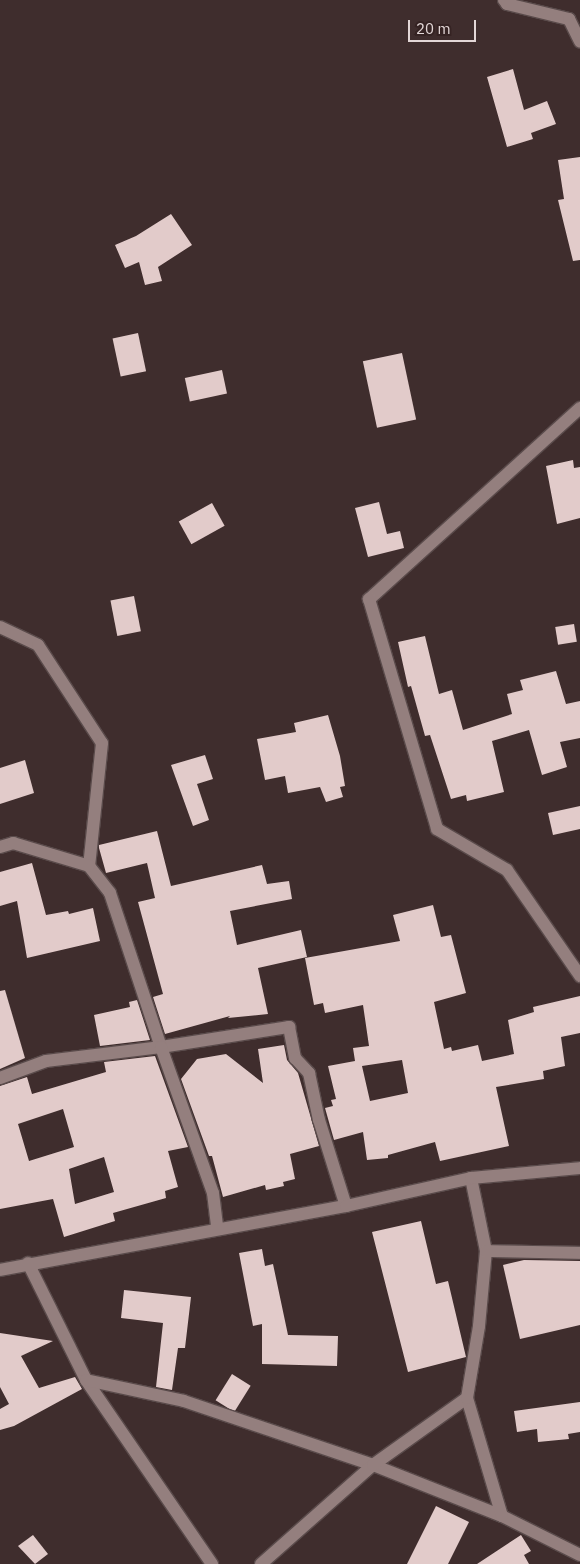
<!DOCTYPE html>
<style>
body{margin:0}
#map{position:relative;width:580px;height:1564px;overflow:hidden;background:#3f2d2d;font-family:"IBM Plex Sans",sans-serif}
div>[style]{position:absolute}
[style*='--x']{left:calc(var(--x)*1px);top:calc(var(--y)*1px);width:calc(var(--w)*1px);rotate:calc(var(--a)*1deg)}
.building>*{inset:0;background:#e2cbca;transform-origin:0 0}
.roads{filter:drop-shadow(1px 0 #5a4b4b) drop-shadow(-1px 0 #5a4b4b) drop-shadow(0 1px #5a4b4b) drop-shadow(0 -1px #5a4b4b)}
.street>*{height:12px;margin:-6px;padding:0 6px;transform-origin:6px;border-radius:6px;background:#947f7e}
span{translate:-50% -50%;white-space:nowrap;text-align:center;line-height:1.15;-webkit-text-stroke:5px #352323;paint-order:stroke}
.scale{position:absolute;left:408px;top:20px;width:68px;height:22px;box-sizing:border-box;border:2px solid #e3d7d7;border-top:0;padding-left:6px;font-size:15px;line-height:18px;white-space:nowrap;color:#e3d7d7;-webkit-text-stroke:4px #352323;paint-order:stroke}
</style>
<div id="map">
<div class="building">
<div style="clip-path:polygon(513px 69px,524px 110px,547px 101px,556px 124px,531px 133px,533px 139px,507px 147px,487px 77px)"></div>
<div style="clip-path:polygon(580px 157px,580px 260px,573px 261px,558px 200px,564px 199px,558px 160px)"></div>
<div style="clip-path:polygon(171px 214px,192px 245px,158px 267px,162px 281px,145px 285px,139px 262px,125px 268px,115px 245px,136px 236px)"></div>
<div style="left:138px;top:333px;width:39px;height:26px;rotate:78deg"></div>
<div style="left:402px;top:353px;width:68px;height:40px;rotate:78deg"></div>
<div style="left:222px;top:370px;width:24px;height:38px;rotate:78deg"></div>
<div style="clip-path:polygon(573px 460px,574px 468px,580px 467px,580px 518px,557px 524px,546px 466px)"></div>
<div style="clip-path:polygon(379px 502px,387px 534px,400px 531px,404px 548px,368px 557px,355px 508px)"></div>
<div style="left:212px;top:503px;width:26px;height:38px;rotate:61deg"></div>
<div style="left:134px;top:596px;width:36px;height:24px;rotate:79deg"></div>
<div style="left:574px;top:624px;width:18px;height:19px;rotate:81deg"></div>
<div style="clip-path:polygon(425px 636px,439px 694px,452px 690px,463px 730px,512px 714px,507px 694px,523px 690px,520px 680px,556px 671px,566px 704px,580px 701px,580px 738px,560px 742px,567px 767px,542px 775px,529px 730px,492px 741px,504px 792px,467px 801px,466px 795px,451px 799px,430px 735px,425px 736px,411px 686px,408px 687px,398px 642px)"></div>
<div style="clip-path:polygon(328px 715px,340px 756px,345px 786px,340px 787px,343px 797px,326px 802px,320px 787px,288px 793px,285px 776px,265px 780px,257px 739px,296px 732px,294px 723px)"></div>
<div style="clip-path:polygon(205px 755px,213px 779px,197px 784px,209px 820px,193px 826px,171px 765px)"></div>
<div style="clip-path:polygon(25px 760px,34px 793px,0 804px,0 768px)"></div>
<div style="clip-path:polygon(580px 806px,580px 829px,553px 835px,548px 813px)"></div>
<div style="clip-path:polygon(157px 831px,171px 886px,262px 865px,267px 884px,289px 881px,292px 899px,230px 911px,237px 945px,301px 930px,307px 957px,258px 968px,268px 1014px,228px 1018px,230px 1016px,165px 1034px,153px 997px,163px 994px,138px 902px,155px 898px,147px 863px,106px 873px,99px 848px,99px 845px)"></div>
<div style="clip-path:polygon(32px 863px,46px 915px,68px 911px,69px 914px,93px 908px,100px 941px,27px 958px,17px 901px,0 906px,0 872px)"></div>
<div style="clip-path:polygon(evenodd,433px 905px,441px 937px,451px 935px,466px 993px,434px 1002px,444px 1049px,451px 1047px,452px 1051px,478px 1045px,482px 1061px,514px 1054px,508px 1020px,534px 1012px,533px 1007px,580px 996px,580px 1033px,561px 1037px,565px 1066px,543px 1071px,544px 1079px,496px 1087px,509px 1146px,440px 1161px,435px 1142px,388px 1155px,388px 1158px,367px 1160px,363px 1132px,334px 1140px,325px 1108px,333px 1106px,331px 1100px,336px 1099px,328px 1066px,355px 1061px,353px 1048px,369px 1046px,363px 1005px,325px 1013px,323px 1003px,314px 1005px,305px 958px,400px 941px,393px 915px,433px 905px,402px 1060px,408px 1093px,370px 1101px,362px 1066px,402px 1060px)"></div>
<div style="clip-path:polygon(5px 990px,25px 1058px,0 1069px,0 991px)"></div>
<div style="clip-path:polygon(137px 1000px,150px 1040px,100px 1046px,94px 1015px,130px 1007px,129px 1002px)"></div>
<div style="clip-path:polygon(284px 1045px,287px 1060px,298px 1073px,319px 1146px,290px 1154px,295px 1179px,283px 1182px,284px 1186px,266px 1190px,265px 1185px,223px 1197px,212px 1156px,209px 1156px,181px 1079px,197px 1059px,226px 1054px,263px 1083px,258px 1049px)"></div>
<div style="clip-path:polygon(evenodd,155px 1056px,188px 1147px,168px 1151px,178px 1187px,165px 1191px,166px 1198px,113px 1213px,115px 1221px,64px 1237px,53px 1199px,0 1209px,0 1086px,27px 1077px,32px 1094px,106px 1072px,104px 1062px,155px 1056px,63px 1109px,74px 1147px,29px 1161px,18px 1124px,63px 1109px,155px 1056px,104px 1157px,114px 1192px,75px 1204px,69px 1169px,104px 1157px)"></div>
<div style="clip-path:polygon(421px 1221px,436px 1284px,448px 1281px,466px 1357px,408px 1372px,372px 1232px)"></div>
<div style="clip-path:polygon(262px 1249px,265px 1266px,273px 1264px,288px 1335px,338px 1336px,337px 1366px,262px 1364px,262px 1324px,253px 1326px,239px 1253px)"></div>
<div style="clip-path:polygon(524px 1260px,580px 1261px,580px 1325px,520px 1339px,503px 1265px)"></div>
<div style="clip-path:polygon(124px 1290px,191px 1297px,185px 1348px,178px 1348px,172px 1390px,156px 1387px,163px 1323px,121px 1318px)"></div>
<div style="clip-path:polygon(0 1333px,53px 1341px,21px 1356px,39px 1388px,75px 1377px,82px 1389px,14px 1426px,0 1430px,0 1409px,9px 1404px,0 1387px)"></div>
<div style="left:232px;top:1374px;width:22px;height:31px;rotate:32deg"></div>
<div style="clip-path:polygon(580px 1402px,580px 1432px,568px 1434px,569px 1439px,538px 1442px,537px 1429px,517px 1432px,514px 1411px)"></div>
<div style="clip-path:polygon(436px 1506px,469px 1522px,448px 1564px,407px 1564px)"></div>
<div style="clip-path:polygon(33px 1535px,48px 1554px,35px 1564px,18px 1546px)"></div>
<div style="clip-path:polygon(521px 1535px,531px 1551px,524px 1555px,529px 1564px,477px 1564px)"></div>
</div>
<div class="roads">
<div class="street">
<div style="--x:504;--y:0;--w:5;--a:53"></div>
<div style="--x:507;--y:4;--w:64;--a:13.6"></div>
<div style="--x:569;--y:19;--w:25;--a:64"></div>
<div style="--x:580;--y:408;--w:285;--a:137.8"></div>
<div style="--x:369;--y:599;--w:240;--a:73.5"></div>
<div style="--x:437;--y:829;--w:81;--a:30.4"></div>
<div style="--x:507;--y:870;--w:129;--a:55.4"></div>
<div style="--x:0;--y:627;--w:42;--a:25.3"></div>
<div style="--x:38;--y:645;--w:117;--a:56.9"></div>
<div style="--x:102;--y:743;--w:124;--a:96"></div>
<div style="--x:89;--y:866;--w:34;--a:52"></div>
<div style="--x:110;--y:893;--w:162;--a:71.7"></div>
<div style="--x:161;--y:1047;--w:130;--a:-8.9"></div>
<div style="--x:289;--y:1027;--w:32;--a:79"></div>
<div style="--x:295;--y:1058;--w:21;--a:47"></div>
<div style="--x:309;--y:1073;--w:48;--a:78"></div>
<div style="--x:319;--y:1120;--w:90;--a:72.6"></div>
<div style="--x:0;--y:847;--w:14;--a:-17"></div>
<div style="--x:13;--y:843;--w:79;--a:16.8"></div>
<div style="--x:0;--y:1078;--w:49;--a:-20.3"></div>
<div style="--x:46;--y:1061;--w:116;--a:-6.9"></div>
<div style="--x:161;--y:1047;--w:155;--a:70.4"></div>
<div style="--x:213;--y:1193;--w:35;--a:83"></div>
<div style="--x:471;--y:1178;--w:75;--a:78.4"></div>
<div style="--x:28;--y:1263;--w:131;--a:63.6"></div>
<div style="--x:86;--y:1380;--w:223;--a:55.6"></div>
<div style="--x:0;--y:1270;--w:352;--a:-10.5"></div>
<div style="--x:346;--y:1206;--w:128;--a:-12.6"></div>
<div style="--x:471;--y:1178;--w:109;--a:-5.2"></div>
<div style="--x:86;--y:1380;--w:100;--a:12.1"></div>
<div style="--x:184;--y:1401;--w:200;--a:18.7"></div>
<div style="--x:373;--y:1465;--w:139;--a:21.6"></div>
<div style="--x:502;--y:1516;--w:87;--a:26.6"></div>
<div style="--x:467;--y:1398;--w:123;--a:73.5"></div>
<div style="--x:261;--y:1564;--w:149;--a:-41.5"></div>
<div style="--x:373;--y:1465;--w:115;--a:-35.5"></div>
<div style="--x:467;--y:1398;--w:73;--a:-80.5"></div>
<div style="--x:479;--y:1326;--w:75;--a:-84.7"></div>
<div style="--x:486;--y:1251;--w:94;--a:1.2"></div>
</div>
</div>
<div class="scale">20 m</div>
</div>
